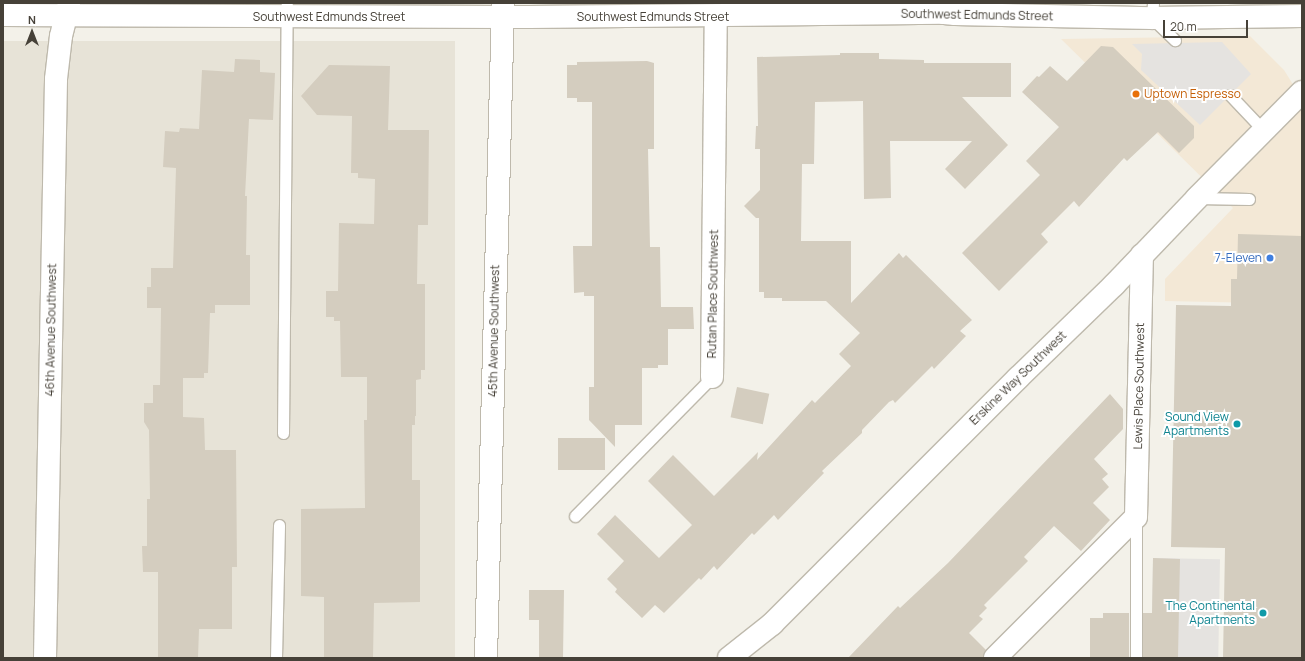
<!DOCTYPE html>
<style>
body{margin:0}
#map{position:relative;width:1305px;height:661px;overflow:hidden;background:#f3f1e9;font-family:Manrope,sans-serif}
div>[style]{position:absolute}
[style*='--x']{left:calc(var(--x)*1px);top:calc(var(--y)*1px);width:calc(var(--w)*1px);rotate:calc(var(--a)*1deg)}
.residential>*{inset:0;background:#e7e3d7;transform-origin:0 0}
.commercial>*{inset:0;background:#f3e8d6}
.parking>*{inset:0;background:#e5e3e0;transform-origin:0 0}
.building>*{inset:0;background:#d4cdbf;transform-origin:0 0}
.roads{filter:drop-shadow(1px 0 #beb9ac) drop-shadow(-1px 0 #beb9ac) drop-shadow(0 1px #beb9ac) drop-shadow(0 -1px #beb9ac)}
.service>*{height:11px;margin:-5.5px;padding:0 5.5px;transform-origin:5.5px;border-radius:5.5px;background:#fff}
.minor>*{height:22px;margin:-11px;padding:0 11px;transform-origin:11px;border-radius:11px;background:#fff}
.tertiary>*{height:22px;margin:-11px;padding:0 11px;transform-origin:11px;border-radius:11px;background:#fff}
.dots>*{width:11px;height:11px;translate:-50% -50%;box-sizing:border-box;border:2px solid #fff;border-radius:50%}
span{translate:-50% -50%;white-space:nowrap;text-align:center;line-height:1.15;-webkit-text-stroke:4px #fff;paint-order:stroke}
.street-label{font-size:12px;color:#464138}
.food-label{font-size:12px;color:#c56008}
.left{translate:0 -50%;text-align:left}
.shop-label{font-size:12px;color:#366cbe}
.right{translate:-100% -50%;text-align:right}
.culture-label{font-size:12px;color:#0d838f}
.frame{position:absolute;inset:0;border:4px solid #464138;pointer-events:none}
.north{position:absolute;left:12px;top:12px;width:40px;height:40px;-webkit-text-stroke:3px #fff;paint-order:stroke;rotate:0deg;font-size:11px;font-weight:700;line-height:16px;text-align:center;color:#464138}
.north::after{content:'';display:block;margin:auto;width:14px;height:18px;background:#464138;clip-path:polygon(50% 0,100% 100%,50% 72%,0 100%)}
.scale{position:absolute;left:1163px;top:20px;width:85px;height:18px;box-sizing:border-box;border:2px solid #464138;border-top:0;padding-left:5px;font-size:12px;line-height:14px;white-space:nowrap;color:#464138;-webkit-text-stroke:3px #fff;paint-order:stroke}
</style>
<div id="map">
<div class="residential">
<div style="left:455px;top:41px;width:617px;height:452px;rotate:90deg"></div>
</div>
<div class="commercial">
<div style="clip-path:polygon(1250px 36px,1284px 70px,1302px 99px,1302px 304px,1165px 301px,1165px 279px,1233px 208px,1061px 39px)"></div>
</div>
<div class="parking">
<div style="clip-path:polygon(1222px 42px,1251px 74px,1200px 125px,1141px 70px,1142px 54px,1132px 44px)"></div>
<div style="left:1153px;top:558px;width:67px;height:100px;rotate:1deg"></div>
</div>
<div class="building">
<div style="clip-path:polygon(1101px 46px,1113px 47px,1194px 126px,1194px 138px,1179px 153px,1158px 132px,1127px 161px,1124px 158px,1079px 207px,1074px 201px,1041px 234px,1048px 242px,999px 291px,962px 253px,1040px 175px,1026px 161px,1059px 127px,1022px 92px,1037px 76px,1039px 77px,1050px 66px,1067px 81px)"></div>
<div style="clip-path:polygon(840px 53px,879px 53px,879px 59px,924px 60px,924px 63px,1011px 63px,1011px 97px,962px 97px,1008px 145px,965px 189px,945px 169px,972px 141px,890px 141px,891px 198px,864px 199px,863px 101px,815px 102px,814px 164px,802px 164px,801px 241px,851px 241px,851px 303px,899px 253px,903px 258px,906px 255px,972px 320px,960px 331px,966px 336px,934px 369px,932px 366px,895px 403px,893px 400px,889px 402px,862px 430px,862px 433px,822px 471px,824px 473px,778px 520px,774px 515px,754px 535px,752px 533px,717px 570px,714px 566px,701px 580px,699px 578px,664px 613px,655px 605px,642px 618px,615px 592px,617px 589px,607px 579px,624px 561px,597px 534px,615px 515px,659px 558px,692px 525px,648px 481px,673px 455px,714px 496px,758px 452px,757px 460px,812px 400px,815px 403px,851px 366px,839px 354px,860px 333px,826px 301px,782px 301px,782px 298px,764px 298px,764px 292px,759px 292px,759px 218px,756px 218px,744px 206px,760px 190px,760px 149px,755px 149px,756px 126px,758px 126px,757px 57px,840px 55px)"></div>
<div style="clip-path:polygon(235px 59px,260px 60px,260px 72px,275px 73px,273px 120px,249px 119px,245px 196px,247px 196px,246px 255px,250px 255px,250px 305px,215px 305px,215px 313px,210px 313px,208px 373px,204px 373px,204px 378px,183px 378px,183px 417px,204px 418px,205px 450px,236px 450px,237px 567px,232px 567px,232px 629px,199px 629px,198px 658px,158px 658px,158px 572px,143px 572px,142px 546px,147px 546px,147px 499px,150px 499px,149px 430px,144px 422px,144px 403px,153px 403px,153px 385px,160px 385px,161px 308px,147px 308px,147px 287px,151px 287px,151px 268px,173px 268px,176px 168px,163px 167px,165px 131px,179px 132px,180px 128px,199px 129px,202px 70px,234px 72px)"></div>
<div style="clip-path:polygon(647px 61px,654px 63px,654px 149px,648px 149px,650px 247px,660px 247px,661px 307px,693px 307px,694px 329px,668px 329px,668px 365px,658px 365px,658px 368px,642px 368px,642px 425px,615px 425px,615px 447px,589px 420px,589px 387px,594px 387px,594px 296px,584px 296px,584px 292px,574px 293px,573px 246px,592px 246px,592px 102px,577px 102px,577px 98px,567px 98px,567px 65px,577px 65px,577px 62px)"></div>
<div style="clip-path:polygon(329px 65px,390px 66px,388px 130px,429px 130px,428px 225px,418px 225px,417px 284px,425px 284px,425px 370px,421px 370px,421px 379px,416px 380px,416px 416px,415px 416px,415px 425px,412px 425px,412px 480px,420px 480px,420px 602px,374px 603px,373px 658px,324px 658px,324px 597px,301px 596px,301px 509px,365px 508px,364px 420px,367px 420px,367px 377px,341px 377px,340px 321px,334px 321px,334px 317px,326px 317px,326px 291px,338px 291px,339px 223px,374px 224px,375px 179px,358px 178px,358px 173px,351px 173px,352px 116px,317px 115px,301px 96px)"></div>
<div style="clip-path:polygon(1238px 234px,1302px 236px,1302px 658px,1223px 658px,1225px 548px,1171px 547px,1176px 305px,1231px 306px,1231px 279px,1237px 279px)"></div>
<div style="left:737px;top:387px;width:33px;height:31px;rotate:12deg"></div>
<div style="clip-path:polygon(1110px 394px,1123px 409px,1123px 429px,1094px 459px,1108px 474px,1102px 479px,1109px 487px,1093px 503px,1110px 520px,1081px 551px,1054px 526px,1024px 557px,1028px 561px,984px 605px,987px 608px,979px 616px,983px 619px,969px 633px,986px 650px,983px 658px,848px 658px,898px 606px,900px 608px,948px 563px)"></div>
<div style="left:558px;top:438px;width:47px;height:32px"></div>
<div style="clip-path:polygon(1153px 558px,1180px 559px,1178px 658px,1143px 658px,1143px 613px,1152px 613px)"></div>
<div style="clip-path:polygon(529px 590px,564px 590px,563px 658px,539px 658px,539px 620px,529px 620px)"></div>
<div style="clip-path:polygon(1103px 613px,1129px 613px,1129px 658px,1090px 658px,1090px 618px,1103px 618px)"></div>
</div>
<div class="roads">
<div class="service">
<div style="--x:1153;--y:3;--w:15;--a:94"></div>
<div style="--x:1152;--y:18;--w:32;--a:44"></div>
<div style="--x:1230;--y:95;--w:50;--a:46.6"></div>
<div style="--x:1197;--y:198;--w:52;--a:1.1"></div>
<div style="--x:283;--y:433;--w:430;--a:-89.5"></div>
<div style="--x:575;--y:516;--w:195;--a:-45.4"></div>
<div style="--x:276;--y:658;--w:133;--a:-88.7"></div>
<div style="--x:1136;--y:658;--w:140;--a:-90"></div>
</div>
<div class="minor">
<div style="--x:3;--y:15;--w:526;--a:0.22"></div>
<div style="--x:529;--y:17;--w:415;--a:-0.6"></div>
<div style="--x:712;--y:377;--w:360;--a:-89.4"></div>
<div style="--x:45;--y:658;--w:579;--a:-88.91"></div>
<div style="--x:56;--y:79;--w:43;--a:-83.4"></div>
<div style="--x:61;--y:36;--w:34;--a:-76"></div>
<div style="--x:486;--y:658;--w:655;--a:-88.51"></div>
<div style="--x:995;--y:658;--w:199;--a:-45"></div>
<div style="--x:1136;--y:517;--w:262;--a:-88.7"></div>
</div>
<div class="tertiary">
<div style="--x:944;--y:3;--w:10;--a:90"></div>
<div style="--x:944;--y:13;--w:11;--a:5"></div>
<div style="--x:955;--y:14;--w:197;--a:1.2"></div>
<div style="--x:1152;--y:18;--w:150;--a:-0.8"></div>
<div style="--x:729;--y:658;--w:55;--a:-38.3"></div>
<div style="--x:772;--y:624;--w:348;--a:-45"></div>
<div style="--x:1018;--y:378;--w:134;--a:-44.1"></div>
<div style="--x:1114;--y:285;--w:120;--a:-46.3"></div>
<div style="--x:1197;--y:198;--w:149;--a:-45.3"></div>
</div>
</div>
<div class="dots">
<div style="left:1136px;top:94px;background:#e8710a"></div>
<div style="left:1270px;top:258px;background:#3f7fe0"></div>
<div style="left:1237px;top:424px;background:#0f9aa8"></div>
<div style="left:1263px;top:613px;background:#0f9aa8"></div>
</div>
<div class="street-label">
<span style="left:977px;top:15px;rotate:1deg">Southwest Edmunds Street</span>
<span style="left:329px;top:17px">Southwest Edmunds Street</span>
<span style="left:653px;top:17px">Southwest Edmunds Street</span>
<span style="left:713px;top:294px;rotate:-89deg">Rutan Place Southwest</span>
<span style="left:51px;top:330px;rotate:-89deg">46th Avenue Southwest</span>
<span style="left:494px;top:331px;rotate:-89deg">45th Avenue Southwest</span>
<span style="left:1018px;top:378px;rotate:-44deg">Erskine Way Southwest</span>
<span style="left:1139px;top:386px;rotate:-89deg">Lewis Place Southwest</span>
</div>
<div class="food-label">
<span class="left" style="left:1144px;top:94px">Uptown Espresso</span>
</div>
<div class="shop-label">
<span class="right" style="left:1262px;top:258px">7-Eleven</span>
</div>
<div class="culture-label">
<span class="right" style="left:1229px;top:424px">Sound View<br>Apartments</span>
<span class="right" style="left:1255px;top:613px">The Continental<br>Apartments</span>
</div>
<div class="frame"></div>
<div class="north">N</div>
<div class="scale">20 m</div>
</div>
